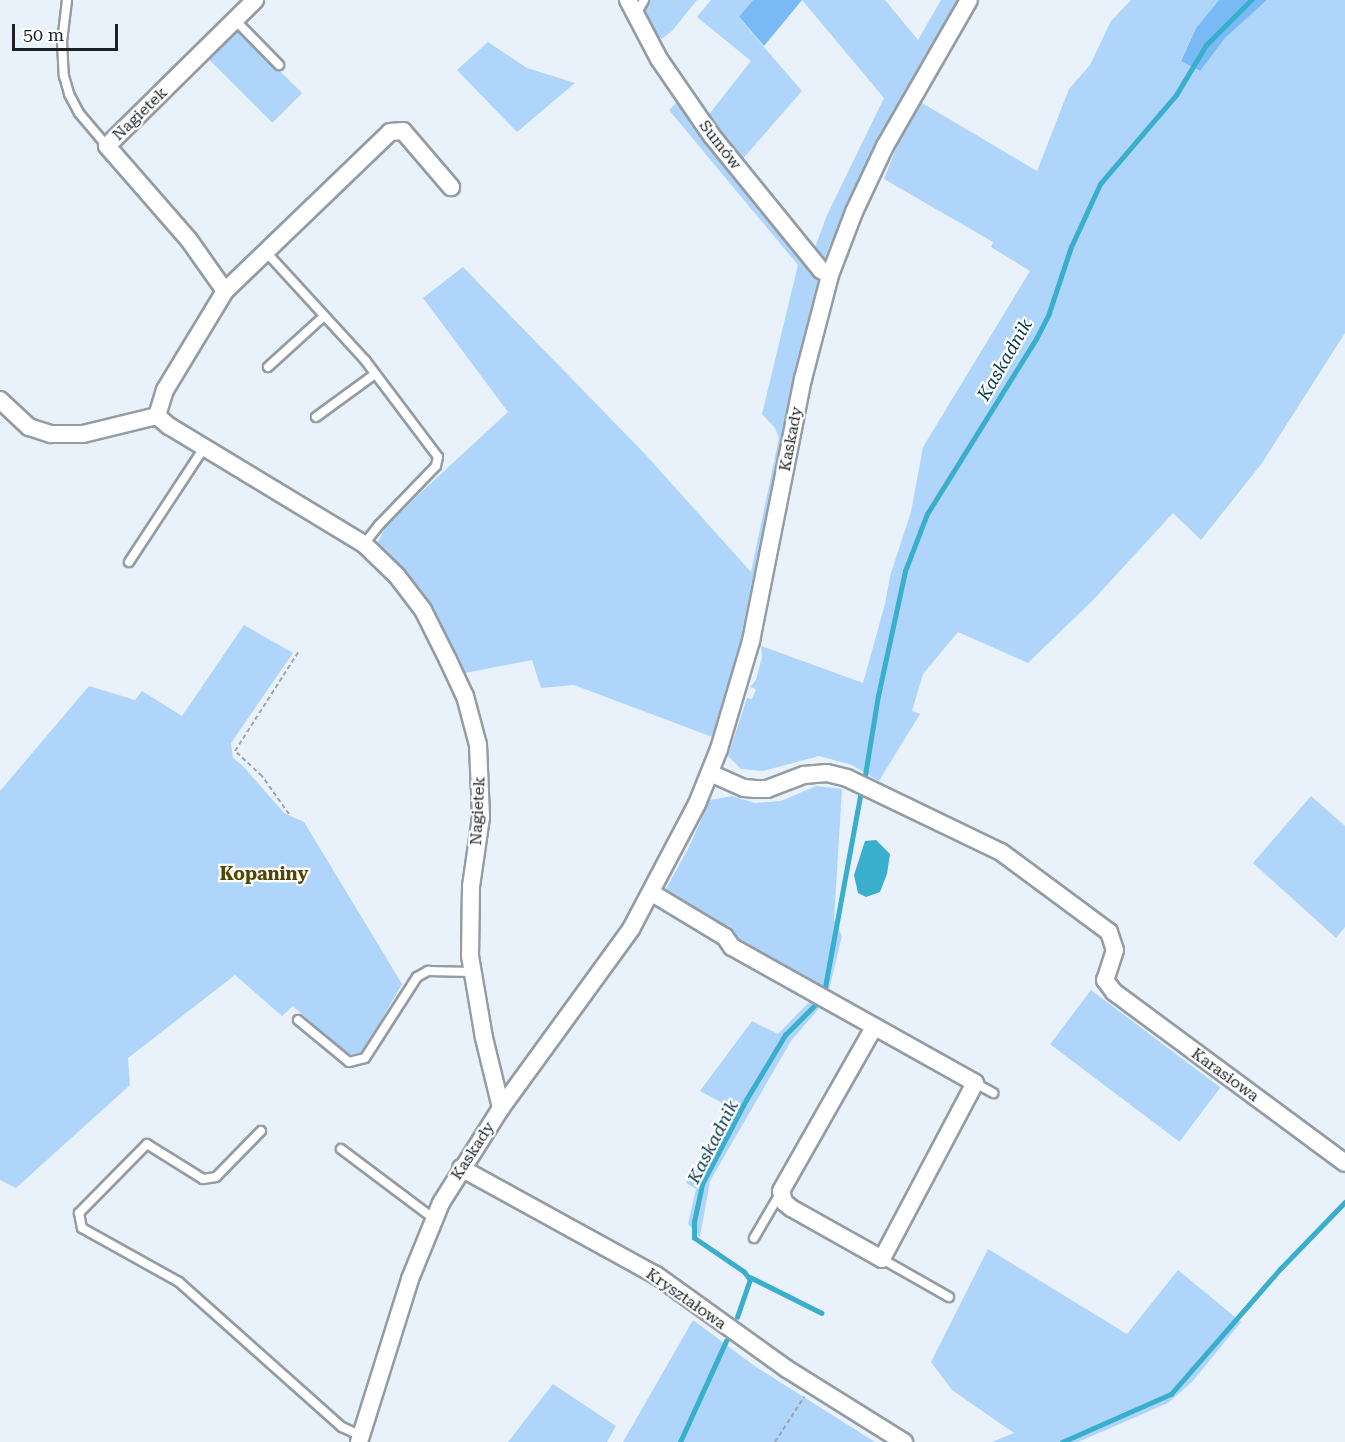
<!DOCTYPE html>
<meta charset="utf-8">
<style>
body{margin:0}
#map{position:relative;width:1345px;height:1442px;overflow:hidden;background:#e9f2fb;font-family:"Roboto Serif",serif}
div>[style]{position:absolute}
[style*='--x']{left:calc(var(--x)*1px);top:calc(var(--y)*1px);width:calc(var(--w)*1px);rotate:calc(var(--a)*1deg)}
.green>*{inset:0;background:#afd5fa;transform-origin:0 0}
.forest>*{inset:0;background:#79baf6}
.water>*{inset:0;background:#3aaecd}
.stream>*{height:4.5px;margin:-2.25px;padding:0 2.25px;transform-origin:2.25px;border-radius:2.25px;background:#3aaecd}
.path>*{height:2px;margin-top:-1px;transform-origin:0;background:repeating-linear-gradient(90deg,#9ea5ac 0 4.5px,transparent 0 7.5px)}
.roads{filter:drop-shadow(2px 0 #949ca4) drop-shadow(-2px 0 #949ca4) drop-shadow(0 2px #949ca4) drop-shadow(0 -2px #949ca4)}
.lane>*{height:8px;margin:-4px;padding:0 4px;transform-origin:4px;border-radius:4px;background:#fff}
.street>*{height:16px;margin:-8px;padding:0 8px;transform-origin:8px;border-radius:8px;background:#fff}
span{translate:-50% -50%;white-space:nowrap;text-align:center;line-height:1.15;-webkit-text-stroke:4.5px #fff;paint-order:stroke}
.street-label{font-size:16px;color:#1e2124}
.water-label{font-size:18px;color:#023845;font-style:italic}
.neighbourhood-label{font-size:18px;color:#534400;font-weight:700}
.scale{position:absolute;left:12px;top:24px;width:106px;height:27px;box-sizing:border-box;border:3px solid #1e2124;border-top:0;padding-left:8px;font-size:18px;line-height:21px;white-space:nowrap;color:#1e2124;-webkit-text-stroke:4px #fff;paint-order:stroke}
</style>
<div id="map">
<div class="green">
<div style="clip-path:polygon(649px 0,697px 0,672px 31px,663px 38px,656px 39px,643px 13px)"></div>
<div style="clip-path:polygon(711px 0,753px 0,739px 18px,802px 91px,740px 162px,706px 118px,751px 61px,697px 17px)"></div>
<div style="clip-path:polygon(802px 0,885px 0,918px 40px,941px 0,959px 0,871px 154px,833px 245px,830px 244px,824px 260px,820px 260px,814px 250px,827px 215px,884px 98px)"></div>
<div style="clip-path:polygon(1131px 0,1219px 0,1196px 28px,1181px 60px,1199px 71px,1225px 38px,1267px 0,1345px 0,1345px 333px,1262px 463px,1201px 540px,1173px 513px,1094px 599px,1028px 663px,958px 632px,923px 674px,912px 711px,920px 714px,879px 781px,852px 765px,819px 756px,763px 771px,741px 769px,728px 756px,747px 698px,752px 699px,756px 689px,750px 687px,756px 680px,762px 657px,761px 646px,863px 683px,885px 604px,890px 576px,911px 512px,923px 447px,1030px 271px,991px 247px,993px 242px,884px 179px,899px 141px,922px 103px,1037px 171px,1069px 89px,1090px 65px,1111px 21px)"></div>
<div style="left:235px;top:26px;width:95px;height:42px;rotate:45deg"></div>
<div style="clip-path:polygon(488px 42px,527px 68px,575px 83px,517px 132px,457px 70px)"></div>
<div style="clip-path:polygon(679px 100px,817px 273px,821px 283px,748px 619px,730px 695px,715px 738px,574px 685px,541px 688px,532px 660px,465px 673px,422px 594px,377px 544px,385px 528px,417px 496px,508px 412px,423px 298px,463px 267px,645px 454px,751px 572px,779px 438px,775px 428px,762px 414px,798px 265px,669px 110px)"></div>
<div style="clip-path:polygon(244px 625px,293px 653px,231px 743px,233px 758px,243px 766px,284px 813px,304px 822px,402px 984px,363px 1052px,347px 1055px,293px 1006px,282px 1016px,235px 975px,128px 1058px,130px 1085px,16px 1188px,0 1180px,0 791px,89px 686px,135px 700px,142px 691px,182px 716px)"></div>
<div style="clip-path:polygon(816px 786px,842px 789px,834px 920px,842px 936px,828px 994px,735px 942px,663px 894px,688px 849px,710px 800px,732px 796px,755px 803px,781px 801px)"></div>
<div style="clip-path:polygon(1311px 796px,1345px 826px,1345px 927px,1336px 938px,1253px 863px)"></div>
<div style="left:1091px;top:990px;width:162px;height:68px;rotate:37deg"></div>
<div style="clip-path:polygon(811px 1000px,821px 1006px,791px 1041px,710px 1181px,700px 1237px,688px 1224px,696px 1189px,686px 1183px,731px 1108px,700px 1091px,752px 1021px,778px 1034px)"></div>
<div style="clip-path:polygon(988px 1249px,1127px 1334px,1178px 1270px,1241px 1322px,1192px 1382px,1168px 1403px,1078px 1442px,992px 1442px,1014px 1433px,952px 1390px,931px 1362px)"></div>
<div style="clip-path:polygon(693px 1320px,756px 1367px,875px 1442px,623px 1442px)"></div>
<div style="clip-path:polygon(553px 1384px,616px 1426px,607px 1442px,508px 1442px)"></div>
</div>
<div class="forest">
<div style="clip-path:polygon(753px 0,802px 0,764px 46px,739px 17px)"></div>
<div style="clip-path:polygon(1219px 0,1267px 0,1225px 38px,1200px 71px,1181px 61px,1196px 28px)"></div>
</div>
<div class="water">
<div style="clip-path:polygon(876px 840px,890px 854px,887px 874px,880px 892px,866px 897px,858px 893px,854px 875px,865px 841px)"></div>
</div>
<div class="stream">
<div style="--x:865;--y:775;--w:80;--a:-80.7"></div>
<div style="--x:878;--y:696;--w:128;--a:-77.8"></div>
<div style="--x:905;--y:571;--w:61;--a:-68.9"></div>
<div style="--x:927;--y:514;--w:206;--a:-58.1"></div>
<div style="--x:1036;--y:339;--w:29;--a:-63"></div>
<div style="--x:1049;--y:313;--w:70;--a:-71.6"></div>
<div style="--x:1071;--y:247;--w:69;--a:-65.3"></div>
<div style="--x:1100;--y:184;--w:117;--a:-49.5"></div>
<div style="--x:1176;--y:95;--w:58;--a:-59"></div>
<div style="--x:1206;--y:45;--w:64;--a:-45"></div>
<div style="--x:825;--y:987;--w:194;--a:-79.6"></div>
<div style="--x:750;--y:1277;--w:80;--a:26.6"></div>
<div style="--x:737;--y:1317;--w:39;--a:-71"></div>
<div style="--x:750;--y:1280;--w:10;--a:-127"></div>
<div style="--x:744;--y:1272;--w:60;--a:-145.8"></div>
<div style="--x:694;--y:1238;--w:16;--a:-90"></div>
<div style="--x:694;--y:1222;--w:39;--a:-78"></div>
<div style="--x:702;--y:1184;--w:95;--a:-62.4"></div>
<div style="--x:746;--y:1100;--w:76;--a:-59"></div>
<div style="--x:785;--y:1035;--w:41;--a:-45"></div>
<div style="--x:680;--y:1442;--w:111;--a:-65.5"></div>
<div style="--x:1062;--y:1442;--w:119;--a:-23.8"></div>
<div style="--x:1171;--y:1394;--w:166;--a:-48.9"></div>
<div style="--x:1280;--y:1269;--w:93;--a:-45.9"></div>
</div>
<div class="path">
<div style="--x:289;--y:814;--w:47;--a:-125.4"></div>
<div style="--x:262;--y:776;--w:37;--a:-137"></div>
<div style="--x:235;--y:751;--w:119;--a:-57.4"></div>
<div style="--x:775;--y:1442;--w:54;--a:-57.2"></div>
</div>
<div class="roads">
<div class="lane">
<div style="--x:67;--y:0;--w:42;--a:96.8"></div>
<div style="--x:62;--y:42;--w:34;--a:87"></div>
<div style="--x:64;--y:76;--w:19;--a:74"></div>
<div style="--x:69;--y:94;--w:21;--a:62"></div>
<div style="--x:79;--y:113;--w:43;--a:49.7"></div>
<div style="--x:636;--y:14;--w:16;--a:-60"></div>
<div style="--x:235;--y:20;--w:63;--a:45.6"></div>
<div style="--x:266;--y:252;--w:147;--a:47.5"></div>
<div style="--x:365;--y:360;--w:121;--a:53"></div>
<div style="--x:438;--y:457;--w:9;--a:103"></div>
<div style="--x:436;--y:466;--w:82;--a:134"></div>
<div style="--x:379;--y:525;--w:24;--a:128"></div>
<div style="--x:268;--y:367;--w:76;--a:-42.3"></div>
<div style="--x:316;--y:417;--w:73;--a:-36.1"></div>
<div style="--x:129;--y:562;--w:136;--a:-56.7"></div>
<div style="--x:298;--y:1020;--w:66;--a:39.5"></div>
<div style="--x:349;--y:1062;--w:16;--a:-14"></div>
<div style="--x:365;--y:1058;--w:96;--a:-57.3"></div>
<div style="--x:417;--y:977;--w:13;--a:-29"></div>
<div style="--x:428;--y:971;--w:44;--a:1.3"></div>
<div style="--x:975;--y:1083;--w:21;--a:29"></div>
<div style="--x:261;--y:1131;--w:64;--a:134.4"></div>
<div style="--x:216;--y:1177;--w:13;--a:171"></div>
<div style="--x:203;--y:1179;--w:66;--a:-148"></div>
<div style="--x:147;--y:1144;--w:97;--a:134.6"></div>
<div style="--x:79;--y:1213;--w:15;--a:79"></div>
<div style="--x:82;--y:1228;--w:111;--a:29.1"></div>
<div style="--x:179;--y:1282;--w:218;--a:41.7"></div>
<div style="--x:342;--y:1427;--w:21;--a:25"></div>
<div style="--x:341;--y:1149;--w:115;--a:36.9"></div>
<div style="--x:754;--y:1238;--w:53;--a:-59.6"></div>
<div style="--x:882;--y:1259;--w:77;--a:29.6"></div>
</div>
<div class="street">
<div style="--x:628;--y:0;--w:67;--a:62.3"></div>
<div style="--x:659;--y:59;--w:93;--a:55.5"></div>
<div style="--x:712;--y:136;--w:173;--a:50.9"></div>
<div style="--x:821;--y:270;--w:10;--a:29"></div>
<div style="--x:225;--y:291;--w:229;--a:-43.9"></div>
<div style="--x:390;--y:132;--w:13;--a:-4"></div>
<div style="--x:403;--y:131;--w:74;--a:49.4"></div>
<div style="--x:0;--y:400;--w:40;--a:43"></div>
<div style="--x:29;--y:427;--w:23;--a:18"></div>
<div style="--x:51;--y:434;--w:32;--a:0"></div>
<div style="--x:83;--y:434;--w:76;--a:-13.7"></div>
<div style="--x:157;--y:416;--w:16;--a:40"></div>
<div style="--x:169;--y:426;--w:228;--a:31.2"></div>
<div style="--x:364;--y:544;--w:46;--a:44.1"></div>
<div style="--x:397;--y:576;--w:43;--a:52.6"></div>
<div style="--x:423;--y:610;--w:56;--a:63.4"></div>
<div style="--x:448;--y:660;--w:40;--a:65"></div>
<div style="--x:465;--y:696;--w:51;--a:75.1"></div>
<div style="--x:478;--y:745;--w:72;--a:87.6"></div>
<div style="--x:481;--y:817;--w:70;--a:98.2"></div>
<div style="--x:471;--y:886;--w:70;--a:90.8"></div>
<div style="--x:470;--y:956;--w:83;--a:80.3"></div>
<div style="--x:484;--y:1038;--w:72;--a:76.3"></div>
<div style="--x:157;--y:416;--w:27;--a:-73"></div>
<div style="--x:165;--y:390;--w:116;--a:-58.8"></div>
<div style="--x:225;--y:291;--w:62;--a:-125.2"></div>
<div style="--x:189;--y:240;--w:125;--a:-131.1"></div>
<div style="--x:107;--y:146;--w:208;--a:-44.6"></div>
<div style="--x:710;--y:773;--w:37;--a:24"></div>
<div style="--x:744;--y:788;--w:12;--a:5"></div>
<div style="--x:756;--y:789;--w:11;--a:0"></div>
<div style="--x:767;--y:789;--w:40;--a:-21"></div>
<div style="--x:804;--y:775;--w:23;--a:-5"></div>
<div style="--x:827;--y:773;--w:21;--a:14"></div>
<div style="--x:847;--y:778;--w:171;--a:25.7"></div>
<div style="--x:1001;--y:852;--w:134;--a:36.5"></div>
<div style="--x:1109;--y:932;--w:19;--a:72"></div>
<div style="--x:1115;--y:950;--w:32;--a:108"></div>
<div style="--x:1105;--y:980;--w:15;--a:53"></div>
<div style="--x:1114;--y:992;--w:287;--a:36.5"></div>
<div style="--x:652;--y:893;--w:85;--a:31.1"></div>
<div style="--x:725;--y:937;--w:12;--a:55"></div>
<div style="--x:732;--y:947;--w:278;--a:29.2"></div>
<div style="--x:975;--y:1083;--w:199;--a:117.9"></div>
<div style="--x:882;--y:1259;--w:104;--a:-150.7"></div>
<div style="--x:791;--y:1208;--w:9;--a:-139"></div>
<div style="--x:784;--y:1202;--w:11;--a:-105"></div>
<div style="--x:781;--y:1191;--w:189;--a:-60.4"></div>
<div style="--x:461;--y:1168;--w:222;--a:28.8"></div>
<div style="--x:656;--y:1275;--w:161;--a:35.7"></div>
<div style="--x:787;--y:1369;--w:138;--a:32"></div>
<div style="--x:359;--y:1442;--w:171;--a:-72.6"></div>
<div style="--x:410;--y:1279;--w:82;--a:-67.8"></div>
<div style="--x:441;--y:1203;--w:112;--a:-57.7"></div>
<div style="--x:501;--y:1108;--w:221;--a:-54"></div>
<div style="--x:631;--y:929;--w:141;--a:-62.2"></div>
<div style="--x:697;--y:804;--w:59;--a:-68.2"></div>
<div style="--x:719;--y:749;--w:113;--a:-73.5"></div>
<div style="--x:751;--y:641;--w:267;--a:-78.8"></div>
<div style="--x:803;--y:379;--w:107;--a:-75.4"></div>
<div style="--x:830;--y:275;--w:67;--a:-69.1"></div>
<div style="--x:854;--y:212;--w:73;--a:-64.8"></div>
<div style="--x:885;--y:146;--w:168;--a:-60.1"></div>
</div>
</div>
<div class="street-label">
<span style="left:140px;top:114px;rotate:-44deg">Nagietek</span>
<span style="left:720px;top:145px;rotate:52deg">Sumów</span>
<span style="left:791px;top:439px;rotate:-79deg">Kaskady</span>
<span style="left:478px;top:811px;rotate:-87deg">Nagietek</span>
<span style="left:1225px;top:1075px;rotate:36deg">Karasiowa</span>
<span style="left:473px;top:1151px;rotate:-57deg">Kaskady</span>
<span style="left:686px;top:1299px;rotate:35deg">Kryształowa</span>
</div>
<div class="water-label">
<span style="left:1005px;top:360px;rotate:-60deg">Kaskadnik</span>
<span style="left:713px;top:1142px;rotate:-63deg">Kaskadnik</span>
</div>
<div class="neighbourhood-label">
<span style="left:264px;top:874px">Kopaniny</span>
</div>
<div class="scale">50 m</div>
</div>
